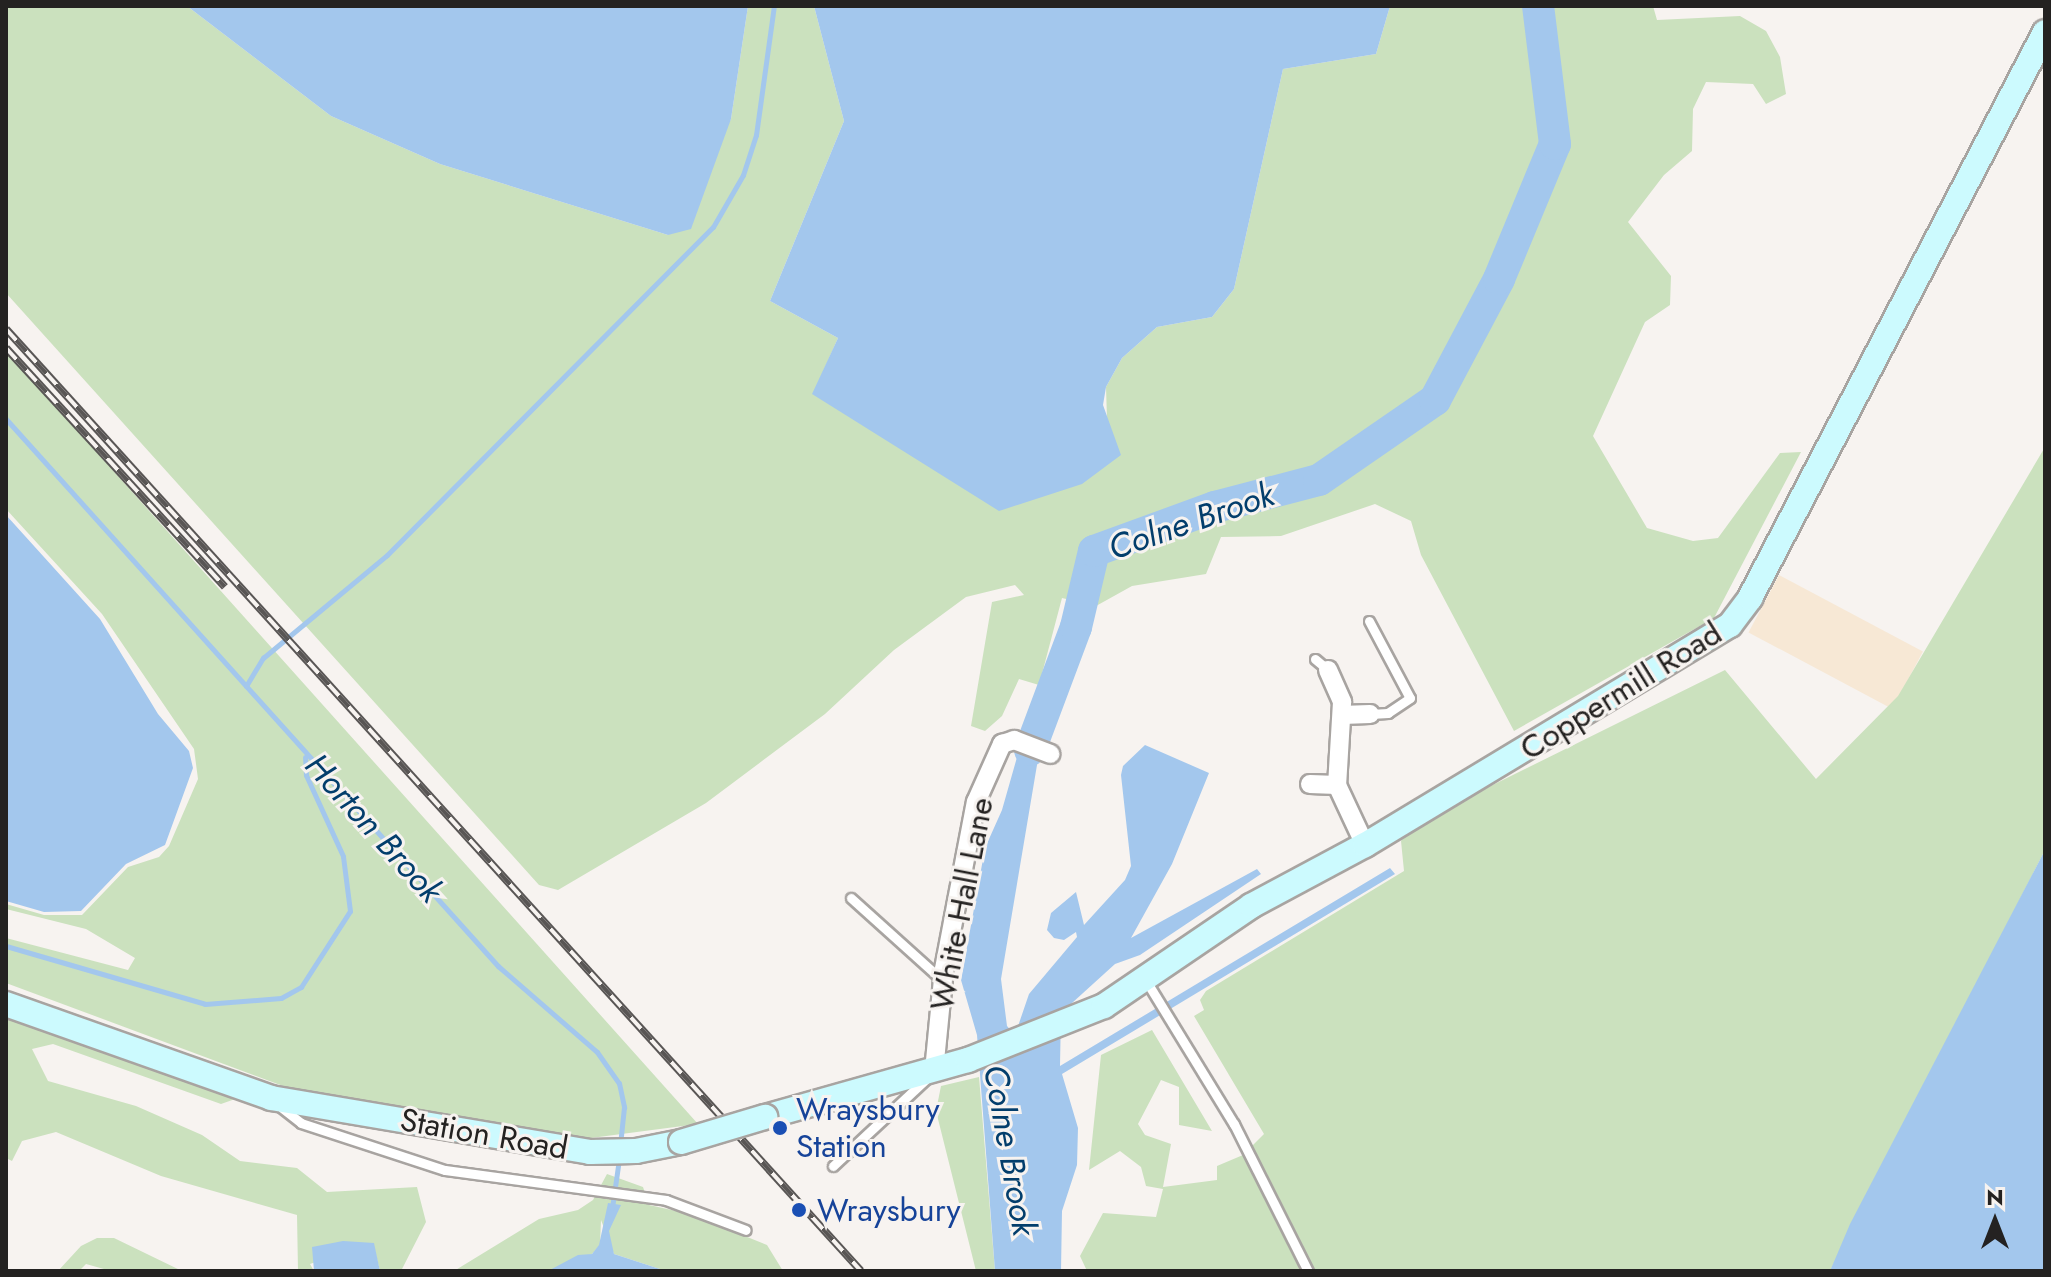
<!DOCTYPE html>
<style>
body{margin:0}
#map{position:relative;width:2051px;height:1277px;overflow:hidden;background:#f7f3f0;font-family:Jost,sans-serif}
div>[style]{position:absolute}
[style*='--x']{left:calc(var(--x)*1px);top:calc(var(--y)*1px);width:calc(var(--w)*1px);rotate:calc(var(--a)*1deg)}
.commercial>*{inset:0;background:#f7e8d5;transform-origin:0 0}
.green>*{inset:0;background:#cbe1be}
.water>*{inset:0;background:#a3c7ed}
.stream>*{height:5px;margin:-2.5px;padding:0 2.5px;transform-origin:2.5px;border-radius:2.5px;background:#a3c7ed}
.river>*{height:32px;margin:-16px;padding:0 16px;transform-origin:16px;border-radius:16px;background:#a3c7ed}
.roads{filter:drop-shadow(2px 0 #a8a4a1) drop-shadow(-2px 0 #a8a4a1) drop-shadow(0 2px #a8a4a1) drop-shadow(0 -2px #a8a4a1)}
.lane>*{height:9px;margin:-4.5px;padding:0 4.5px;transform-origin:4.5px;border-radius:4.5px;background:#fff}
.street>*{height:18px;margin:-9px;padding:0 9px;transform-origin:9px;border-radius:9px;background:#fff}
.secondary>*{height:24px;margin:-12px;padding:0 12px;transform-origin:12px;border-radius:12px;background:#ccfafe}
.rail>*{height:8px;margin-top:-4px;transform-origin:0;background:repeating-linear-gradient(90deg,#f7f3f0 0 15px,#595655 0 30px);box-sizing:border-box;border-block:2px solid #595655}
.bridges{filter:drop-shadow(2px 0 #a8a4a1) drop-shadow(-2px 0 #a8a4a1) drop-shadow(0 2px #a8a4a1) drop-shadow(0 -2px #a8a4a1)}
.secondary-bridge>*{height:24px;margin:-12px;padding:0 12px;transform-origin:12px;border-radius:12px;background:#ccfafe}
.dots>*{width:22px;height:22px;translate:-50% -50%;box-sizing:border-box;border:4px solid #f7f3f0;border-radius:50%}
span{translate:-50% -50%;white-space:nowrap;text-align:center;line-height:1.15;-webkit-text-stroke:6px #f7f3f0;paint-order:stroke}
.street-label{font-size:32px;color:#242221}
.transit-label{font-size:32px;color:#164399}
.left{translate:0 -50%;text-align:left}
.water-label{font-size:34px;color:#033e6c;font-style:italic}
.frame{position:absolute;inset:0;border:8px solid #242221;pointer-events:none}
.north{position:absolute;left:1955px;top:1181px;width:80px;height:80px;-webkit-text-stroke:6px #f7f3f0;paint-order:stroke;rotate:0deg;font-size:22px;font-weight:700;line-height:32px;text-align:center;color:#242221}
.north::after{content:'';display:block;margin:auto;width:28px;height:36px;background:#242221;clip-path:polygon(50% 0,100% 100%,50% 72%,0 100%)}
</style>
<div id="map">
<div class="commercial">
<div style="left:1779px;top:575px;width:163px;height:65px;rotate:28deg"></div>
</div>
<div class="green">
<div style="clip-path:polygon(6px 6px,187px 6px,331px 116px,440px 164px,668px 235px,731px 119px,748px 6px,814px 6px,844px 121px,770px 301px,838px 338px,813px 394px,1107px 419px,1106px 387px,1122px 358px,1157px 327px,1212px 317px,1234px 289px,1283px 69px,1376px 54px,1390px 6px,1653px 6px,1657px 20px,1740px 16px,1766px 31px,1780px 57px,1786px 94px,1766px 104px,1753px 84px,1706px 82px,1693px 109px,1692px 151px,1664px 175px,1628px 222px,1671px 276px,1670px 305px,1645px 322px,1593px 436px,1647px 528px,1693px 541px,1718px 538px,1780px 453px,1801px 452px,1714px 618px,1514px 731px,1421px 555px,1411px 521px,1375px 504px,1281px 536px,1221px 537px,1206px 574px,1132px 586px,1096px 606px,1062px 598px,1039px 685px,1019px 679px,1002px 716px,985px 731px,971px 726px,992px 602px,1024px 595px,1015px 585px,966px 597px,894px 650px,825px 714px,706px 803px,558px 890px,539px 885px,6px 293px)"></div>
<div style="clip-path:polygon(6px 351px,698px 1124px,591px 1138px,588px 1143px,329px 1103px,6px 983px,6px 938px,128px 970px,135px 958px,86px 929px,6px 909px,6px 904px,44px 915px,82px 915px,128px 867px,159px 857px,169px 846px,198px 779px,194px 749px,102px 614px,6px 509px)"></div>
<div style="clip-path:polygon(2045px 447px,2045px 850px,1830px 1271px,1087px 1271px,1080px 1256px,1103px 1213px,1156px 1217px,1163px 1189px,1146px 1186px,1141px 1167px,1120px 1151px,1089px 1170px,1101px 1055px,1152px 1030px,1212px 1131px,1179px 1125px,1179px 1087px,1161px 1080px,1138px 1124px,1145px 1135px,1171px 1144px,1163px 1187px,1217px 1180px,1217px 1166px,1243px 1155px,1264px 1134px,1194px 1016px,1204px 1010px,1200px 1000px,1206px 991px,1404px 871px,1401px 841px,1414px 824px,1725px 670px,1816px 779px,1898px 696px)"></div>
<div style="clip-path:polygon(6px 1018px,51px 1028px,134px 1063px,217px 1085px,238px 1098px,221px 1104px,53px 1044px,32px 1049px,48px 1081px,136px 1106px,202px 1135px,240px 1161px,297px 1168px,327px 1192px,417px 1187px,426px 1222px,401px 1271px,380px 1271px,373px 1243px,310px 1264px,314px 1271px,298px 1271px,297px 1215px,161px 1176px,56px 1132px,22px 1141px,12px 1161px,6px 1158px)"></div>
<div style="clip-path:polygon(979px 1077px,995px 1271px,976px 1271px,936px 1111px,941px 1086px)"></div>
<div style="clip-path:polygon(607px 1174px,643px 1187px,649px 1205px,690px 1214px,767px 1245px,783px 1271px,666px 1271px,614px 1254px,601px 1220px,600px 1245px,592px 1254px,548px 1271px,454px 1271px,539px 1219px,578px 1210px,593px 1200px)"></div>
<div style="clip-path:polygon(97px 1238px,114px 1238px,182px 1271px,111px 1271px,86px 1264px,79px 1271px,58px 1271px,81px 1246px)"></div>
</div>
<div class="water">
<div style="clip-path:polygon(187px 6px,748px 6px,731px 119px,691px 229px,668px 235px,440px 164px,331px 116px)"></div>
<div style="clip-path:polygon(814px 6px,1390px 6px,1376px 54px,1283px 69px,1234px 289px,1212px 317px,1157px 327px,1122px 358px,1106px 387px,1103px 405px,1121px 455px,1082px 484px,999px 511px,812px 394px,838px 338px,770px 301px,844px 121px)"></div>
<div style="clip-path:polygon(6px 515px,100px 619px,158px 714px,189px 751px,193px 768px,165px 845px,126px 864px,81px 911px,44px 912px,6px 901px)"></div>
<div style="clip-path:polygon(1031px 708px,1054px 711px,1037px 765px,1001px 979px,1007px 1026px,1015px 1035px,1029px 994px,1077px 937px,1076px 932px,1064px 940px,1054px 938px,1047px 930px,1051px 913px,1076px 892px,1084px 925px,1125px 880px,1131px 866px,1121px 775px,1123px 766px,1145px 745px,1209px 773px,1172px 864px,1131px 938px,1257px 869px,1261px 874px,1140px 955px,1115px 964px,1061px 1013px,1060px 1066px,1390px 868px,1395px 874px,1062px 1074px,1078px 1128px,1077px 1165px,1062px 1211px,1061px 1271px,995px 1271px,977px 1035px,961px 980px,985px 848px,1002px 810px)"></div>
<div style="clip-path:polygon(2045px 850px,2045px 1271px,1830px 1271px,1850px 1224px)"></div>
<div style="clip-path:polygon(608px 1203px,621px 1205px,609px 1231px,614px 1254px,666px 1271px,548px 1271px,578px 1255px,592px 1254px,599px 1245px)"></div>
<div style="clip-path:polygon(343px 1241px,374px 1243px,380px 1271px,314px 1271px,312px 1247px)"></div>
</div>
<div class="stream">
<div style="--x:6;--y:419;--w:736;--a:48.03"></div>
<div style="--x:498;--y:966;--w:131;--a:41"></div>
<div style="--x:597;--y:1052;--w:38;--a:55"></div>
<div style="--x:619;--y:1083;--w:25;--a:78"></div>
<div style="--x:624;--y:1107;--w:38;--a:96"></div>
<div style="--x:246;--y:686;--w:33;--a:-59"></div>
<div style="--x:263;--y:658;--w:161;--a:-39.7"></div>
<div style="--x:387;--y:555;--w:462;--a:-45.2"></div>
<div style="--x:713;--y:227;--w:60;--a:-60"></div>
<div style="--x:743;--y:175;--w:42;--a:-72"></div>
<div style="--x:756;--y:135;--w:130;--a:-82.1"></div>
<div style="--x:6;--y:946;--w:207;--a:16.2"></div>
<div style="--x:205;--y:1004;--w:76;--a:-4.5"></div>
<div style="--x:281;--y:998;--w:23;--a:-29"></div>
<div style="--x:301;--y:987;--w:90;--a:-57.2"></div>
<div style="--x:350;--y:911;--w:55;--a:-97.3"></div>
<div style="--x:343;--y:856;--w:89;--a:-114.6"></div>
<div style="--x:306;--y:775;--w:18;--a:-93"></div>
<div style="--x:612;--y:1208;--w:49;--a:-81.9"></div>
</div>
<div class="river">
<div style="--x:1030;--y:750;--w:131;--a:-69.5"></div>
<div style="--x:1076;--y:627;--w:78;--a:-76.7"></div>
<div style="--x:1094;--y:551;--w:129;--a:-20"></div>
<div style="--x:1215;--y:507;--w:107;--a:-14.6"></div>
<div style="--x:1319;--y:480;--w:141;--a:-34.6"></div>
<div style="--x:1435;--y:400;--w:137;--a:-62.1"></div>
<div style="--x:1499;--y:279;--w:146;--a:-67.5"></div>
<div style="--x:1555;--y:144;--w:139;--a:-97"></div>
</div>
<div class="roads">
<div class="lane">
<div style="--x:1369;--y:621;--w:87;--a:62"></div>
<div style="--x:1410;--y:698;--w:27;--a:146"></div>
<div style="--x:1388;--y:713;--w:18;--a:177"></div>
<div style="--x:1315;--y:659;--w:17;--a:40"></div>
<div style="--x:851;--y:898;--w:121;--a:42"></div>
<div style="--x:1145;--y:979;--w:170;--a:58.5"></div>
<div style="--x:1234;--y:1124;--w:165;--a:63.3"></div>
<div style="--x:282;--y:1108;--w:24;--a:38"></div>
<div style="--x:301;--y:1123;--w:151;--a:18.1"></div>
<div style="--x:445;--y:1170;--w:223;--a:7.7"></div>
<div style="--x:666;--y:1200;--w:85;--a:20.6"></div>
<div style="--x:833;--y:1166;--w:127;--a:-43.1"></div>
</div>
<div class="street">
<div style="--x:1328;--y:670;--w:35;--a:66"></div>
<div style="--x:1342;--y:702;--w:83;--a:93.4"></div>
<div style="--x:1337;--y:785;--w:66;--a:65"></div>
<div style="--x:1342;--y:715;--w:28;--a:-2"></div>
<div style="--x:1310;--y:784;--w:27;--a:2"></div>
<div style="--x:934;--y:1071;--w:102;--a:-84.4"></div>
<div style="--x:944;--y:969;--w:170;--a:-79.2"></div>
<div style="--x:976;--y:802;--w:64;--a:-65.9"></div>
<div style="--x:1002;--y:744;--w:13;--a:-18"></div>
<div style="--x:1014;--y:740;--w:39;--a:21"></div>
</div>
<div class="secondary">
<div style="--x:6;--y:1004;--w:281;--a:19.5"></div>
<div style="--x:271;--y:1098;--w:324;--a:9.6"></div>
<div style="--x:590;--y:1152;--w:46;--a:-1.2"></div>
<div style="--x:636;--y:1151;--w:46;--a:-11.3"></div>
<div style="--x:765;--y:1117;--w:211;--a:-15.7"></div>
<div style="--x:968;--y:1060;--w:146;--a:-21.7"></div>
<div style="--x:1104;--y:1006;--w:178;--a:-34.2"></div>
<div style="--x:1251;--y:906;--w:129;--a:-28.2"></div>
<div style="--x:1365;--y:845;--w:426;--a:-31.1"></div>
<div style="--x:1730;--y:625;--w:34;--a:-53"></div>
<div style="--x:1750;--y:598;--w:638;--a:-62.47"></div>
</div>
</div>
<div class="rail">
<div style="--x:6;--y:329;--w:1272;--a:47.77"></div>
<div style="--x:6;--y:348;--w:324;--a:47.5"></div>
</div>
<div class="bridges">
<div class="secondary-bridge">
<div style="--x:681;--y:1142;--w:88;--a:-16.6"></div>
</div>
</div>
<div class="dots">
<div style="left:780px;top:1128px;background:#1a4fb4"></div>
<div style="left:799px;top:1210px;background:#1a4fb4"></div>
</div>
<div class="street-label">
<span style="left:1621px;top:691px;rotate:-32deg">Coppermill Road</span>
<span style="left:962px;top:904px;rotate:-79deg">White Hall Lane</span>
<span style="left:484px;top:1134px;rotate:10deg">Station Road</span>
</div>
<div class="transit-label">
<span class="left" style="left:796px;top:1128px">Wraysbury<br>Station</span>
<span class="left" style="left:817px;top:1210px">Wraysbury</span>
</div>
<div class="water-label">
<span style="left:1191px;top:521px;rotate:-19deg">Colne Brook</span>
<span style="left:374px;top:828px;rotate:48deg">Horton Brook</span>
<span style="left:1010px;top:1150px;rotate:80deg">Colne Brook</span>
</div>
<div class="frame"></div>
<div class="north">N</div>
</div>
